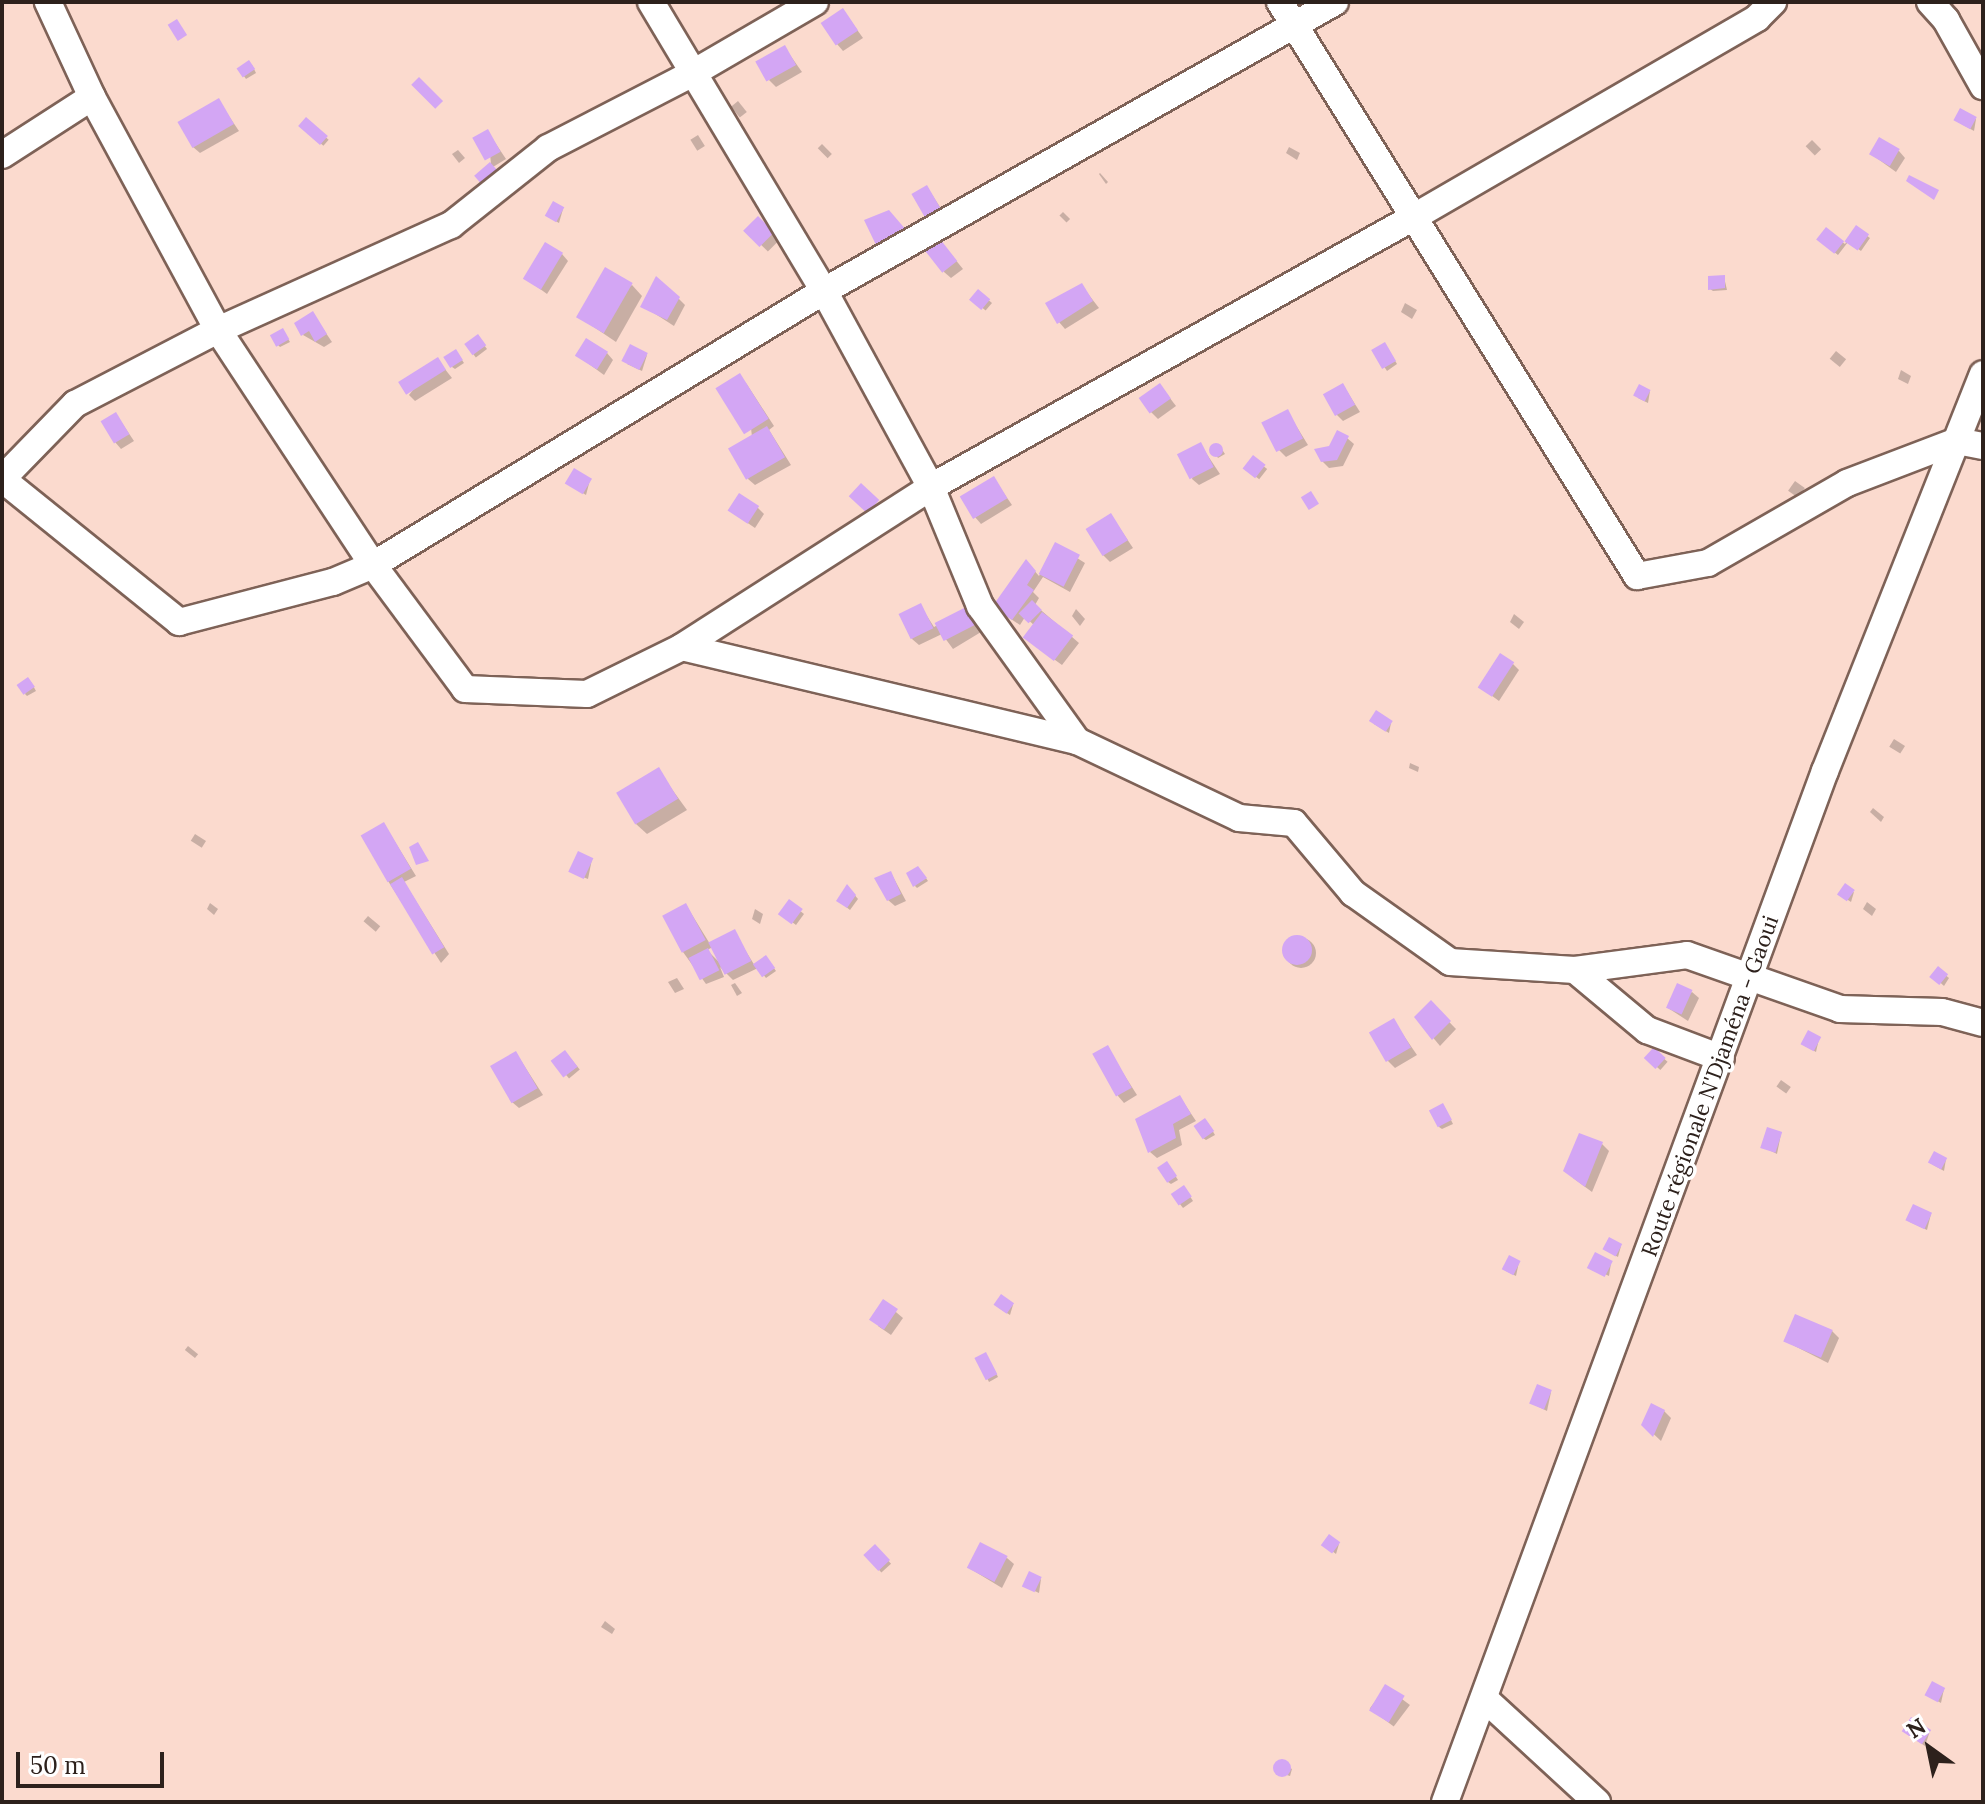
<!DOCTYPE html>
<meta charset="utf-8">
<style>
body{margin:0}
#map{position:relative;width:1985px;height:1804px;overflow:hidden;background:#fbdace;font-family:Lora,serif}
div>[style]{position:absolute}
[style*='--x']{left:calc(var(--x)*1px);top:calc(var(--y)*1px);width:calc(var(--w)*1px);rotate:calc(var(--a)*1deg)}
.shadow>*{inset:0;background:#0003;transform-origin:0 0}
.round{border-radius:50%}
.building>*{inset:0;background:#d3a6f4;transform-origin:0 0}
.roads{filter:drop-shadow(2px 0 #7e6257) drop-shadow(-2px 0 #7e6257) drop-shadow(0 2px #7e6257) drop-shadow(0 -2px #7e6257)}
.minor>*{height:26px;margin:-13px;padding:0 13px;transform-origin:13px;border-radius:13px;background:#fff}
span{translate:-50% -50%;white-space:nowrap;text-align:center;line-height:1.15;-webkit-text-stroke:7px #fff;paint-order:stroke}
.street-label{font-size:22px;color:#2d211c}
.frame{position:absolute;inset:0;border:4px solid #2d211c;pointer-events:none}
.north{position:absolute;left:1889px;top:1708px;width:80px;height:80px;-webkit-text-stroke:6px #fff;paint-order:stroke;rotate:327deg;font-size:22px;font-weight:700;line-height:32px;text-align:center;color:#2d211c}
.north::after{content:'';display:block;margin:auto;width:28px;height:36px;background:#2d211c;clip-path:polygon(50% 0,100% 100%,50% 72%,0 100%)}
.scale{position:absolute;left:16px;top:1752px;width:148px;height:36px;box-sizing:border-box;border:4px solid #2d211c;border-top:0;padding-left:10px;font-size:24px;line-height:28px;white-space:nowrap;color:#2d211c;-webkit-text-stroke:6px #fff;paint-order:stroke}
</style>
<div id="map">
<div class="shadow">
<div style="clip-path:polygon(843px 10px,863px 38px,843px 51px,837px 44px)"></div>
<div style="clip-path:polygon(785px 48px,802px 72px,776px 87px,769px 80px)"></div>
<div style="clip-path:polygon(252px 65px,256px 73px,246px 79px,239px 69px)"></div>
<div style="clip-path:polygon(218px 100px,239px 131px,200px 153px,193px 147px)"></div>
<div style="left:738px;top:101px;width:14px;height:9px;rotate:51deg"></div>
<div style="clip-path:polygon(1976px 119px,1974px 131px,1958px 122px)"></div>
<div style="left:306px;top:120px;width:30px;height:8px;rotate:41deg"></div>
<div style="clip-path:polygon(488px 132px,506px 159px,493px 167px,499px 174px,485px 185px,476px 176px,491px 164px)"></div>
<div style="left:698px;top:135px;width:13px;height:9px;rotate:58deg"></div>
<div style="left:1812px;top:140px;width:13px;height:9px;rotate:45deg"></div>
<div style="left:822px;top:144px;width:14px;height:6px;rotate:45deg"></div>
<div style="clip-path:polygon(1289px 147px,1300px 153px,1297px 160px,1286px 153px)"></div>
<div style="clip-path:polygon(458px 150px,465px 158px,459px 163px,452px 154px)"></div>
<div style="clip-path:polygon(1899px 151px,1905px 158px,1896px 172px,1871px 154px)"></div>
<div style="clip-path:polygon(1099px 174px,1100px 173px,1108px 182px,1106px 184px)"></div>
<div style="left:927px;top:187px;width:35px;height:16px;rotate:57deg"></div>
<div style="clip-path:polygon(563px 209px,559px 223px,550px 218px)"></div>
<div style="left:1063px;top:212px;width:10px;height:5px;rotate:45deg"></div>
<div style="left:758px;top:219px;width:30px;height:16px;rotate:45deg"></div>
<div style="clip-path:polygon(1856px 228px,1870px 238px,1861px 251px,1848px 242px,1838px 255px,1821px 242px,1826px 230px,1845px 244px)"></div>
<div style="clip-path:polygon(946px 248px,963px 269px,951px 278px,944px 272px)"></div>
<div style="clip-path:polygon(562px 254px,568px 261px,547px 294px,525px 278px)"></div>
<div style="clip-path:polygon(1724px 277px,1727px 290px,1713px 291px,1710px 289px)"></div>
<div style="clip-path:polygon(632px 285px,642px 296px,616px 342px,579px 317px)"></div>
<div style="clip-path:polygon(1082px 286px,1099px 308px,1065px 329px,1059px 322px)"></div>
<div style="left:979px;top:292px;width:17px;height:10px;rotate:40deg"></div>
<div style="clip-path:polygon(678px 298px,685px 305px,674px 326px,643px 306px)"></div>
<div style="clip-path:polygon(1405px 303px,1417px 310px,1412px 319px,1401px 312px)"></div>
<div style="clip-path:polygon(313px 314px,332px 342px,324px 347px,303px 335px)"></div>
<div style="clip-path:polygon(285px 334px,290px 342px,280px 347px,278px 345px)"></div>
<div style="left:478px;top:337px;width:15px;height:14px;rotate:53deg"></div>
<div style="clip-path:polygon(1387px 347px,1397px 364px,1387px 371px,1374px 351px)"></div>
<div style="left:1836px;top:351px;width:13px;height:10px;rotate:39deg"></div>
<div style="clip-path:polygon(607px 353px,613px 360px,604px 375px,578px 356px)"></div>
<div style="clip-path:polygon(458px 354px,464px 363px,455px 369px,452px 367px)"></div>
<div style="clip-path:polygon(647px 355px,642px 371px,627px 364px)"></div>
<div style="clip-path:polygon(437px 359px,452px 378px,415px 401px,409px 395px)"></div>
<div style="clip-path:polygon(1901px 370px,1911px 376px,1908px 384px,1898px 379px)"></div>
<div style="clip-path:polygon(746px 383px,774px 426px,769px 430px,791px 465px,755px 485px,748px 479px,752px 437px)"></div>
<div style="clip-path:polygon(1160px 385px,1176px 406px,1158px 419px,1151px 412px)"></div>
<div style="clip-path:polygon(1343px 385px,1360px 412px,1343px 421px,1336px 414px)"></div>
<div style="clip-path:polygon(1650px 391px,1648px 403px,1638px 398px)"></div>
<div style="clip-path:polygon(1287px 411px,1308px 445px,1286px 457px,1279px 450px)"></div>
<div style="clip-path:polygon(116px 414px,134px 441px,121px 449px,115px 442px)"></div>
<div style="clip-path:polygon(1347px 438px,1354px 444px,1343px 466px,1329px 468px,1322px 461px,1330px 447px)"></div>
<div style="clip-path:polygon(1200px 444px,1220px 474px,1199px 485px,1192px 479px)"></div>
<div style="clip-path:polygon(1219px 445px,1225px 454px,1218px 458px,1212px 448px)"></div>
<div style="left:1253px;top:458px;width:18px;height:13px;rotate:38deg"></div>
<div style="clip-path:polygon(994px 479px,1012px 505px,981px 524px,975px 517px)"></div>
<div style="clip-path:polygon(590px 480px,586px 495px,570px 485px)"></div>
<div style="left:1795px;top:481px;width:12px;height:12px;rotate:35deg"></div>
<div style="clip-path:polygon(757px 507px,764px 514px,755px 528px,730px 511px)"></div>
<div style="clip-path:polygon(1111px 515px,1133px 548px,1110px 562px,1103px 555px)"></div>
<div style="clip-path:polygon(1055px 544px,1085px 563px,1070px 592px,1043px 577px,1033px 592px,1039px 598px,1035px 605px,1079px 643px,1062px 665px,1033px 644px,1035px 626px,1025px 617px,1020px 625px,1002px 613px,1032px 568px,1039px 576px)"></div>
<div style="clip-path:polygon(920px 605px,934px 627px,972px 606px,986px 629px,953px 649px,942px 634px,919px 645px,912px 639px)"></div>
<div style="clip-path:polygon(1076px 609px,1085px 619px,1080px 626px,1072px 616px)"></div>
<div style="clip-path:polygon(1514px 614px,1524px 622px,1519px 629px,1510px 622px)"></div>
<div style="clip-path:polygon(1513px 664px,1519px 670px,1499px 701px,1480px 687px)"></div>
<div style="clip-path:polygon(31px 682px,36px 691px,27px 696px,25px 694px)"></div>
<div style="clip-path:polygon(1391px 723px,1389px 733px,1374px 724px)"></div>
<div style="left:1894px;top:739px;width:13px;height:9px;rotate:32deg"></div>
<div style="clip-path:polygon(1410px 763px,1419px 767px,1418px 772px,1409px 768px)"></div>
<div style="clip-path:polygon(658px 770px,687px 810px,647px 834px,636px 824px)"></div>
<div style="clip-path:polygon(1873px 808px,1884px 817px,1881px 822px,1870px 812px)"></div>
<div style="clip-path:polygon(384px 824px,416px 876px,404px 882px,449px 954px,441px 963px,388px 881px)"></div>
<div style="left:195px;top:834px;width:13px;height:8px;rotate:32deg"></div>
<div style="clip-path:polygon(592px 859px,588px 879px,575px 874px)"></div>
<div style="clip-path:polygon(921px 871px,928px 881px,917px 888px,915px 886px)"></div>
<div style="clip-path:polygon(891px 873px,906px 901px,895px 906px,888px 900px)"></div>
<div style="clip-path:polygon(848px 887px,858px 899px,850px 910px,841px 903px)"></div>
<div style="clip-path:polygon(1854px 892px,1851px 902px,1842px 896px)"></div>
<div style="clip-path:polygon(789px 902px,804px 914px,796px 925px,784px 916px)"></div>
<div style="clip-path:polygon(1867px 902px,1876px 909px,1872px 916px,1863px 909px)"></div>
<div style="clip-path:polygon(210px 903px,218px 909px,214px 915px,207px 909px)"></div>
<div style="clip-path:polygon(evenodd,686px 905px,710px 944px,734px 932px,755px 966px,769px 961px,776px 971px,766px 978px,758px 968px,733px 980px,720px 967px,724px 977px,706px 984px,683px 952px,686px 905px,713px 947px,721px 964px,707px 950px,713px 947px)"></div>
<div style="clip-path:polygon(755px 909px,763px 914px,760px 924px,752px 919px)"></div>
<div style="left:368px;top:916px;width:16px;height:7px;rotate:40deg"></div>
<div class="round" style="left:1286px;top:938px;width:30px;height:30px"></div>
<div style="clip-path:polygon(1938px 969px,1949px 978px,1944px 986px,1933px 976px)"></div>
<div style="clip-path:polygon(677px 978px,684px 989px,675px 993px,668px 982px)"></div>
<div style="clip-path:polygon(735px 983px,742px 993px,737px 996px,731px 985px)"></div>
<div style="clip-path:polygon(1692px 992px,1699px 998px,1688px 1021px,1668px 1008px)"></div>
<div style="clip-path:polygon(1431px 1003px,1456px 1029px,1440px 1046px,1416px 1017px)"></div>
<div style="clip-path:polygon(1393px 1020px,1417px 1055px,1395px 1068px,1388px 1061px)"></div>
<div style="clip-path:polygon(1819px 1039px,1816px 1052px,1805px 1046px)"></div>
<div style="clip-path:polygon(1107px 1048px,1137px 1095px,1124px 1103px,1118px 1096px)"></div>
<div style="left:1654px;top:1050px;width:18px;height:11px;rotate:41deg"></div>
<div style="left:565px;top:1052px;width:23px;height:14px;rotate:50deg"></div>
<div style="clip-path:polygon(516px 1053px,543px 1095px,519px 1108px,512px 1102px)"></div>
<div style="left:1781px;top:1080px;width:12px;height:8px;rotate:35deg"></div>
<div style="clip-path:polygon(1180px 1097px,1196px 1121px,1179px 1130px,1182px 1145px,1157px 1158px,1150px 1152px)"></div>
<div style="clip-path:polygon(1445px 1108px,1453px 1124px,1442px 1129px,1439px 1127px)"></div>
<div style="clip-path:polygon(1208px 1123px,1215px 1135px,1206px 1140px,1203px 1138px)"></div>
<div style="clip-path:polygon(1781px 1134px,1777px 1154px,1761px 1146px)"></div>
<div style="clip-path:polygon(1602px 1144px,1609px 1151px,1592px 1192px,1573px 1178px)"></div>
<div style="clip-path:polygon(1946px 1159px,1944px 1171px,1930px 1163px)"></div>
<div style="clip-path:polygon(1169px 1166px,1178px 1180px,1171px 1184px,1168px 1182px)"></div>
<div style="clip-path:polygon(1186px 1190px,1193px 1201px,1183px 1208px,1173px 1195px)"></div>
<div style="clip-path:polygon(1931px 1214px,1927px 1230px,1910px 1222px)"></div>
<div style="clip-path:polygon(1621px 1246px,1618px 1257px,1607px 1251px)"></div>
<div style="clip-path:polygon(1519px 1262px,1516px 1276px,1506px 1271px)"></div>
<div style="clip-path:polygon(1611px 1263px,1609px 1276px,1590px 1267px)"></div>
<div style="clip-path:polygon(884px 1302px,903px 1318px,891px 1335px,878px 1326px)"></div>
<div style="clip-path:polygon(1013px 1305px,1010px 1315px,999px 1308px)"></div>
<div style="clip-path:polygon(1832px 1331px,1839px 1338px,1828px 1363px,1785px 1341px)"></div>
<div style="left:188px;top:1346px;width:13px;height:5px;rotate:39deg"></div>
<div style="clip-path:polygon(988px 1358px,998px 1377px,989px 1382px,977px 1359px)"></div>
<div style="clip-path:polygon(1551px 1392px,1547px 1411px,1531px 1403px)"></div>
<div style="clip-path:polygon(1664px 1411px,1671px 1418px,1661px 1441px,1643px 1424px)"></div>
<div style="clip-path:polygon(1339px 1544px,1336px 1554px,1327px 1547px)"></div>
<div style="left:875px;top:1546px;width:24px;height:13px;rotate:48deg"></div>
<div style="clip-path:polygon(1007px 1558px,1014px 1564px,1002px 1588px,969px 1568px)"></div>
<div style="clip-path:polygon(1041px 1579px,1039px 1593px,1028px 1588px)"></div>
<div style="clip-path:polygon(605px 1621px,615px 1629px,612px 1634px,601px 1627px)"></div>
<div style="left:1386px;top:1687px;width:30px;height:27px;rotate:37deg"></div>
<div style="clip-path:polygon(1944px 1689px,1941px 1703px,1930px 1697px)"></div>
<div style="clip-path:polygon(1930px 1731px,1925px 1746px,1907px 1734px)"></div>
<div style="clip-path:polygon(1279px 1762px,1292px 1769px,1290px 1776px,1277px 1772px)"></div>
</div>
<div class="building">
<div style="left:843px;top:8px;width:27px;height:27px;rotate:56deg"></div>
<div style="left:177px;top:19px;width:19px;height:11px;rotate:58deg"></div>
<div style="left:785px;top:45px;width:23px;height:34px;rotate:61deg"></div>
<div style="left:249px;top:60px;width:11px;height:15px;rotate:56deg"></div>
<div style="left:419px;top:77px;width:34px;height:11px;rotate:45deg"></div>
<div style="left:219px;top:98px;width:30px;height:48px;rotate:60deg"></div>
<div style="left:1960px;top:108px;width:19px;height:14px;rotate:28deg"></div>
<div style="left:306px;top:117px;width:29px;height:12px;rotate:41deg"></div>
<div style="left:488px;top:129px;width:26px;height:18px;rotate:61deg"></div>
<div style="left:1879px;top:137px;width:24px;height:20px;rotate:30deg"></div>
<div style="left:490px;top:162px;width:11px;height:21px;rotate:49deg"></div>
<div style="clip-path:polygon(1909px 175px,1939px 190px,1934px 200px,1906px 181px)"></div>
<div style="left:927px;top:185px;width:28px;height:18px;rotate:60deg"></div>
<div style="left:553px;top:201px;width:13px;height:17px;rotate:29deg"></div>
<div style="clip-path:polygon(889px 210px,907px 231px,876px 245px,864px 220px)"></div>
<div style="left:758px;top:216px;width:23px;height:21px;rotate:45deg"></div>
<div style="left:1856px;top:225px;width:16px;height:20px;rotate:35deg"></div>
<div style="left:1826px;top:227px;width:23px;height:16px;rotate:38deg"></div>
<div style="left:940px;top:239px;width:28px;height:19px;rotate:52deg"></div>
<div style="left:545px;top:242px;width:21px;height:43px;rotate:31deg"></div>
<div style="left:605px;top:267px;width:32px;height:58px;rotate:30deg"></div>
<div style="clip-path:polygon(1725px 275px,1725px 288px,1708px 290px,1708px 276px)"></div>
<div style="clip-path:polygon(656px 276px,680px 297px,667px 320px,640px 307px)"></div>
<div style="clip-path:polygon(1082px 283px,1093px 301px,1057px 324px,1045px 303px)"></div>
<div style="left:978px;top:289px;width:16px;height:14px;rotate:40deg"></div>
<div style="clip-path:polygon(313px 311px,327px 334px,315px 342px,309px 331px,301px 336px,294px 323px)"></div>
<div style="left:283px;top:328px;width:13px;height:15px;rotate:61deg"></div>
<div style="left:478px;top:334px;width:14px;height:17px;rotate:54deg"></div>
<div style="left:586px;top:338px;width:26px;height:21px;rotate:32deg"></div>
<div style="left:1385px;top:342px;width:22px;height:16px;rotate:60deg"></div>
<div style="left:630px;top:344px;width:20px;height:19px;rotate:27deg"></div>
<div style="left:456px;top:349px;width:13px;height:15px;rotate:58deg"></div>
<div style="left:438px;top:357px;width:15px;height:47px;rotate:58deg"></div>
<div style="left:740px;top:373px;width:54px;height:29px;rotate:58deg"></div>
<div style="left:1160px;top:383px;width:19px;height:26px;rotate:55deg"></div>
<div style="left:1343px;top:383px;width:25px;height:23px;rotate:61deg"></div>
<div style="left:1639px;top:384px;width:13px;height:13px;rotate:27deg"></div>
<div style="left:1288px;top:409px;width:33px;height:30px;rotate:63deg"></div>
<div style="left:116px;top:412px;width:26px;height:18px;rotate:59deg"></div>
<div style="left:767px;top:426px;width:36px;height:45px;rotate:60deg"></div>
<div style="clip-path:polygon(1337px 430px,1349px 436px,1337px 460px,1321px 462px,1314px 449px,1329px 446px)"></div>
<div style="left:1201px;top:442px;width:28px;height:27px;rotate:63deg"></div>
<div class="round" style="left:1209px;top:443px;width:14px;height:14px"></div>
<div style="left:1253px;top:455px;width:16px;height:17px;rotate:38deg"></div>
<div style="left:574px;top:468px;width:21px;height:18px;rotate:31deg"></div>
<div style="left:994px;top:476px;width:26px;height:40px;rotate:59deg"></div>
<div style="left:861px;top:483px;width:25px;height:18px;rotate:43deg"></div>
<div style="left:1311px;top:491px;width:15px;height:12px;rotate:58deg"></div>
<div style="left:739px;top:493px;width:24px;height:21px;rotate:33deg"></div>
<div style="left:1111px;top:513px;width:32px;height:30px;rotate:58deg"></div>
<div style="left:1055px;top:542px;width:28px;height:36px;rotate:27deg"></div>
<div style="clip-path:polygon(1026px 559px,1036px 571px,1027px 585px,1034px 590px,1012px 620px,992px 607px)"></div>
<div style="left:1032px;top:600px;width:14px;height:19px;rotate:45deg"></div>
<div style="left:921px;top:603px;width:28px;height:25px;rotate:64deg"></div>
<div style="left:972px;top:604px;width:20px;height:42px;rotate:63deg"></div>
<div style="left:1042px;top:612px;width:39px;height:32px;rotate:37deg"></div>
<div style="left:1500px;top:653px;width:17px;height:41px;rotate:33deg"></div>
<div style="left:28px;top:677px;width:12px;height:14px;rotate:55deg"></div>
<div style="left:1376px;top:710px;width:20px;height:13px;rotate:33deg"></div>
<div style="left:659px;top:767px;width:37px;height:50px;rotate:59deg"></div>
<div style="left:384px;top:822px;width:54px;height:27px;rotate:60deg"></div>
<div style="clip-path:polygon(418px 842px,429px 861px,416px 865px,409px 847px)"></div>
<div style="left:578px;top:851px;width:17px;height:23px;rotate:25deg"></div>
<div style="clip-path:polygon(918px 866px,927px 878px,913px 887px,906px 873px)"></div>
<div style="clip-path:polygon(891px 871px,901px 894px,887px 901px,874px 878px)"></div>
<div style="left:402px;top:877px;width:82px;height:14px;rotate:59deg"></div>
<div style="left:1845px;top:883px;width:12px;height:14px;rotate:35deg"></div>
<div style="clip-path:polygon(847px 884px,856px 895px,847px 908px,836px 901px)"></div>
<div style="left:789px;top:899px;width:17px;height:19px;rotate:36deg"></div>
<div style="left:686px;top:903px;width:42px;height:27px;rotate:62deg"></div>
<div style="left:735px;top:929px;width:36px;height:30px;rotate:63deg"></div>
<div class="round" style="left:1282px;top:935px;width:30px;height:30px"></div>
<div style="left:708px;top:948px;width:25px;height:22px;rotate:63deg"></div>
<div style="left:766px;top:955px;width:16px;height:16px;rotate:55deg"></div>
<div style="left:1938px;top:966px;width:13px;height:14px;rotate:39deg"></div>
<div style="left:1677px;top:983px;width:17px;height:27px;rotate:24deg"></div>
<div style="clip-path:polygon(1431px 1000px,1451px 1021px,1432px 1040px,1414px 1017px)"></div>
<div style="left:1394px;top:1018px;width:34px;height:29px;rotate:60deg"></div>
<div style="left:1808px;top:1030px;width:15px;height:16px;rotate:28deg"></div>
<div style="left:1108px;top:1045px;width:49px;height:18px;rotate:61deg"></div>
<div style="left:1654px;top:1047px;width:16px;height:15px;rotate:43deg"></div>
<div style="left:565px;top:1050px;width:21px;height:18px;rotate:53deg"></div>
<div style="left:516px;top:1051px;width:43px;height:30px;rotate:60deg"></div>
<div style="clip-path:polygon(1180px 1095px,1191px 1114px,1173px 1124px,1176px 1138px,1148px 1153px,1135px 1119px)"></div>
<div style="left:1443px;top:1103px;width:19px;height:16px;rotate:62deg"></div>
<div style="left:1205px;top:1118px;width:16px;height:14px;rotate:55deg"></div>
<div style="left:1767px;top:1127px;width:16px;height:22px;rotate:18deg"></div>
<div style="clip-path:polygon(1579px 1133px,1603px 1142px,1585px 1187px,1563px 1171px)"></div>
<div style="left:1934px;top:1151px;width:15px;height:13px;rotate:28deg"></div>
<div style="left:1167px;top:1161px;width:18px;height:12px;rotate:56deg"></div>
<div style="left:1184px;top:1185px;width:14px;height:16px;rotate:56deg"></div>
<div style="left:1913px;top:1204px;width:21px;height:18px;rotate:25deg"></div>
<div style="left:1609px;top:1237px;width:15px;height:14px;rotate:28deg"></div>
<div style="left:1595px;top:1252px;width:20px;height:18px;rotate:27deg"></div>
<div style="left:1509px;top:1255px;width:13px;height:16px;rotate:27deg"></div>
<div style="left:1001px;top:1294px;width:16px;height:13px;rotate:35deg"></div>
<div style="left:883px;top:1299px;width:18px;height:25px;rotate:34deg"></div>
<div style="left:1795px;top:1314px;width:41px;height:30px;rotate:23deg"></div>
<div style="left:986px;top:1352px;width:25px;height:13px;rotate:63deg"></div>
<div style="left:1537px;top:1384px;width:16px;height:21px;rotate:22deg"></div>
<div style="clip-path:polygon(1651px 1403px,1665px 1410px,1653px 1437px,1641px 1425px)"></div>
<div style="left:1329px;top:1534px;width:14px;height:14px;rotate:36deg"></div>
<div style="left:980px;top:1542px;width:31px;height:29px;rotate:27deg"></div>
<div style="left:875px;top:1544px;width:22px;height:16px;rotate:47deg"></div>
<div style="left:1029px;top:1571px;width:14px;height:17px;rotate:25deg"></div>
<div style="left:1932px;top:1681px;width:15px;height:16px;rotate:28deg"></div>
<div style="left:1385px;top:1684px;width:23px;height:31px;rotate:31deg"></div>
<div style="left:1911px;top:1717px;width:24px;height:17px;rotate:33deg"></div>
<div class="round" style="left:1273px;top:1759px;width:18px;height:18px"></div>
</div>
<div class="roads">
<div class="minor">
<div style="--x:651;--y:2;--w:337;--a:59.1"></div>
<div style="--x:824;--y:291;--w:223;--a:61.4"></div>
<div style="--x:931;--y:487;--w:129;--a:67.6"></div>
<div style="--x:980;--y:606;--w:166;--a:54.3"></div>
<div style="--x:1077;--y:741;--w:179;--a:25.4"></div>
<div style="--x:1239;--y:818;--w:55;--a:5.2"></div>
<div style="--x:1294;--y:823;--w:92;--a:49.9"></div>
<div style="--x:1353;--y:893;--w:119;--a:35.4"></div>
<div style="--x:1450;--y:962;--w:125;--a:3.7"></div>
<div style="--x:1575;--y:970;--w:113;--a:-7.6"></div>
<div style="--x:1687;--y:955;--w:162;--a:19.4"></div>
<div style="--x:1840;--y:1009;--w:102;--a:1.7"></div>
<div style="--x:1942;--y:1012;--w:42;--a:15"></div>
<div style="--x:1280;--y:2;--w:676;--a:58.12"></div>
<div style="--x:1637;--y:576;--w:72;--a:-10.4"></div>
<div style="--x:1708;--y:563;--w:160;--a:-29.9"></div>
<div style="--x:1847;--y:483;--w:118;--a:-20.9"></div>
<div style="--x:1957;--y:441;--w:26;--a:11"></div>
<div style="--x:1930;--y:2;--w:24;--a:48"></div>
<div style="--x:1946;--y:20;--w:76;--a:60.7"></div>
<div style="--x:92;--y:97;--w:265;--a:61.6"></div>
<div style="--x:218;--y:330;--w:282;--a:56.6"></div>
<div style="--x:373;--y:565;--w:154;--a:53.4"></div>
<div style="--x:465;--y:689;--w:122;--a:2.3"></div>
<div style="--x:587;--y:694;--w:106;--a:-26.3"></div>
<div style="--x:682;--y:647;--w:406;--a:13.4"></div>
<div style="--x:2;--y:155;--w:107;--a:-32.8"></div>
<div style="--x:92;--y:97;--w:105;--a:-114.9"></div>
<div style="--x:2;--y:479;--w:228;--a:38.9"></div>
<div style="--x:179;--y:622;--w:159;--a:-14.6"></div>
<div style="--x:333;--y:582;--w:43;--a:-23"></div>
<div style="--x:373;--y:565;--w:528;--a:-31.28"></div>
<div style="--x:824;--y:291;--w:587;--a:-29.49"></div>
<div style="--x:2;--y:479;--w:105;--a:-45.8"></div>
<div style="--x:75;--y:404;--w:161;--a:-27.4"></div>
<div style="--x:218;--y:330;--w:256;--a:-24.3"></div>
<div style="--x:451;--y:225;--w:124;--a:-38.4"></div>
<div style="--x:548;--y:148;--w:163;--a:-27.3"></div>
<div style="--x:693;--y:73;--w:141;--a:-30.2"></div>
<div style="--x:682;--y:647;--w:296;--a:-32.7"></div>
<div style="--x:931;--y:487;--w:553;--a:-29.21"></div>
<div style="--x:1414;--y:217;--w:397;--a:-30.1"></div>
<div style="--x:1757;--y:18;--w:23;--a:-45"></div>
<div style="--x:1575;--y:970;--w:94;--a:39.8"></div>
<div style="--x:1647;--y:1030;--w:79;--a:20.7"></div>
<div style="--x:1486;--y:1700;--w:151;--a:42.6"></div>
<div style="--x:1445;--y:1802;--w:1099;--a:-69.77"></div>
<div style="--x:1825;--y:771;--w:427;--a:-68.3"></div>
</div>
</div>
<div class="street-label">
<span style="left:1710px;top:1086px;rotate:-70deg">Route régionale N'Djaména - Gaoui</span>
</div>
<div class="frame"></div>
<div class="north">N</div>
<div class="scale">50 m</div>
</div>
